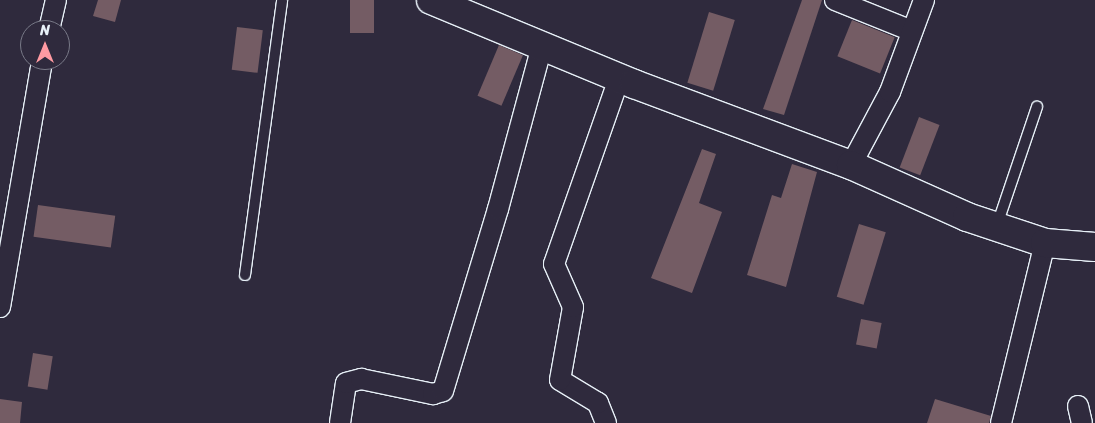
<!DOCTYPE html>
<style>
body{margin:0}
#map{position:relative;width:1095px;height:423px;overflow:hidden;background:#2f2a3d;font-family:Sriracha,sans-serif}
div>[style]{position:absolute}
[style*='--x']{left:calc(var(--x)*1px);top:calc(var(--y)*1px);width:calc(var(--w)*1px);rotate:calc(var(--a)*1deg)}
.building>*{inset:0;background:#745c64;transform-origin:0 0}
.roads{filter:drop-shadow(1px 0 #e8f1f8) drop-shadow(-1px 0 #e8f1f8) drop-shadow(0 1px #e8f1f8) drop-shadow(0 -1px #e8f1f8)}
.lane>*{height:10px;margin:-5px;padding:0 5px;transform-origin:5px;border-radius:5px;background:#2f2a3d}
.street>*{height:20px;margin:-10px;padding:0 10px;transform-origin:10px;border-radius:10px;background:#2f2a3d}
.secondary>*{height:28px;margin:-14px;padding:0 14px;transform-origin:14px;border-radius:14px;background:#2f2a3d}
span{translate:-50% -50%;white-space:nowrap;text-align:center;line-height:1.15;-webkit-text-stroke:4px #2f2a3d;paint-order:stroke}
.north{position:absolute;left:20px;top:20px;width:50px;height:50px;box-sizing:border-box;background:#2f2a3d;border:1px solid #797a88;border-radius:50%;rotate:0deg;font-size:14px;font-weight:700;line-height:20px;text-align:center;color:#e8f1f8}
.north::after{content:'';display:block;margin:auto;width:18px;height:22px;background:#ff9aa2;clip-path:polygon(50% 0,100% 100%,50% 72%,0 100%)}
</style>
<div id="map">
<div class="building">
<div style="clip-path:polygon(98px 0,121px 0,115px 22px,93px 16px)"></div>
<div style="left:350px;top:0;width:24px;height:33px"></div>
<div style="clip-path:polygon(802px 0,822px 0,784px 115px,763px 109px)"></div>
<div style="left:709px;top:12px;width:27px;height:74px;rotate:17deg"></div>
<div style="left:852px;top:20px;width:46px;height:39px;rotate:22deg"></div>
<div style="left:237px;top:27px;width:26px;height:43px;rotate:7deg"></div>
<div style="left:499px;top:45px;width:26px;height:55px;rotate:23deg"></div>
<div style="left:919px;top:117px;width:22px;height:54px;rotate:21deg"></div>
<div style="clip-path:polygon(702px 149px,716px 154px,699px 203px,722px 212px,692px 293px,651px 278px)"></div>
<div style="clip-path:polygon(792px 164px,817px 172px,786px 287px,747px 275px,772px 195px,781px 198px)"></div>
<div style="left:38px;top:205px;width:78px;height:32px;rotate:8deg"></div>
<div style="left:859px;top:224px;width:28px;height:76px;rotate:17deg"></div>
<div style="left:861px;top:319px;width:21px;height:26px;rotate:11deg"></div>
<div style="left:33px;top:353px;width:20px;height:34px;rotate:9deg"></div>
<div style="clip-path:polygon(0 399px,22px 402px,20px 423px,0 423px)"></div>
<div style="clip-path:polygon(935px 399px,991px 416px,989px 423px,927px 423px)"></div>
</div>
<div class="roads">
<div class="lane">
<div style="--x:997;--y:225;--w:125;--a:-71.3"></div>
<div style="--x:245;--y:275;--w:277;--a:-82.3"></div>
</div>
<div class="street">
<div style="--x:835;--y:0;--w:83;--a:21.9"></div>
<div style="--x:49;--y:30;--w:31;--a:-77"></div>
<div style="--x:851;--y:165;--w:83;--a:-61.9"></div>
<div style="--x:890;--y:92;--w:98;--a:-69.7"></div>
<div style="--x:0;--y:307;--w:251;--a:-80.3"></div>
<div style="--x:1078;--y:406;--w:17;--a:77"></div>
<div style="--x:340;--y:423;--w:40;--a:-81.5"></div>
<div style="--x:346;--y:383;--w:16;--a:-15"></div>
<div style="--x:361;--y:379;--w:74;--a:11.8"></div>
<div style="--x:433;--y:394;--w:10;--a:-17"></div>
<div style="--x:443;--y:391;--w:190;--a:-73.2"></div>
<div style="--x:498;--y:209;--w:169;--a:-74.9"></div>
<div style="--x:606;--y:423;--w:22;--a:-112"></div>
<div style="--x:598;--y:403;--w:44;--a:-148.8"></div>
<div style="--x:560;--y:380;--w:74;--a:-79.9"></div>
<div style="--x:573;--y:307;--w:47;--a:-113.8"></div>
<div style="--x:554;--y:264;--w:197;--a:-70.7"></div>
<div style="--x:1001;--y:423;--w:185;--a:-76.3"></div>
</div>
<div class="secondary">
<div style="--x:431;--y:0;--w:220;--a:22.5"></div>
<div style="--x:634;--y:84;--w:232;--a:20.5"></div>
<div style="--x:851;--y:165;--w:127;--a:24.1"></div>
<div style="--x:967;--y:217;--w:82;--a:18.4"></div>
<div style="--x:1045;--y:243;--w:50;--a:4.6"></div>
</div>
</div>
<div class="north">N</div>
</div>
